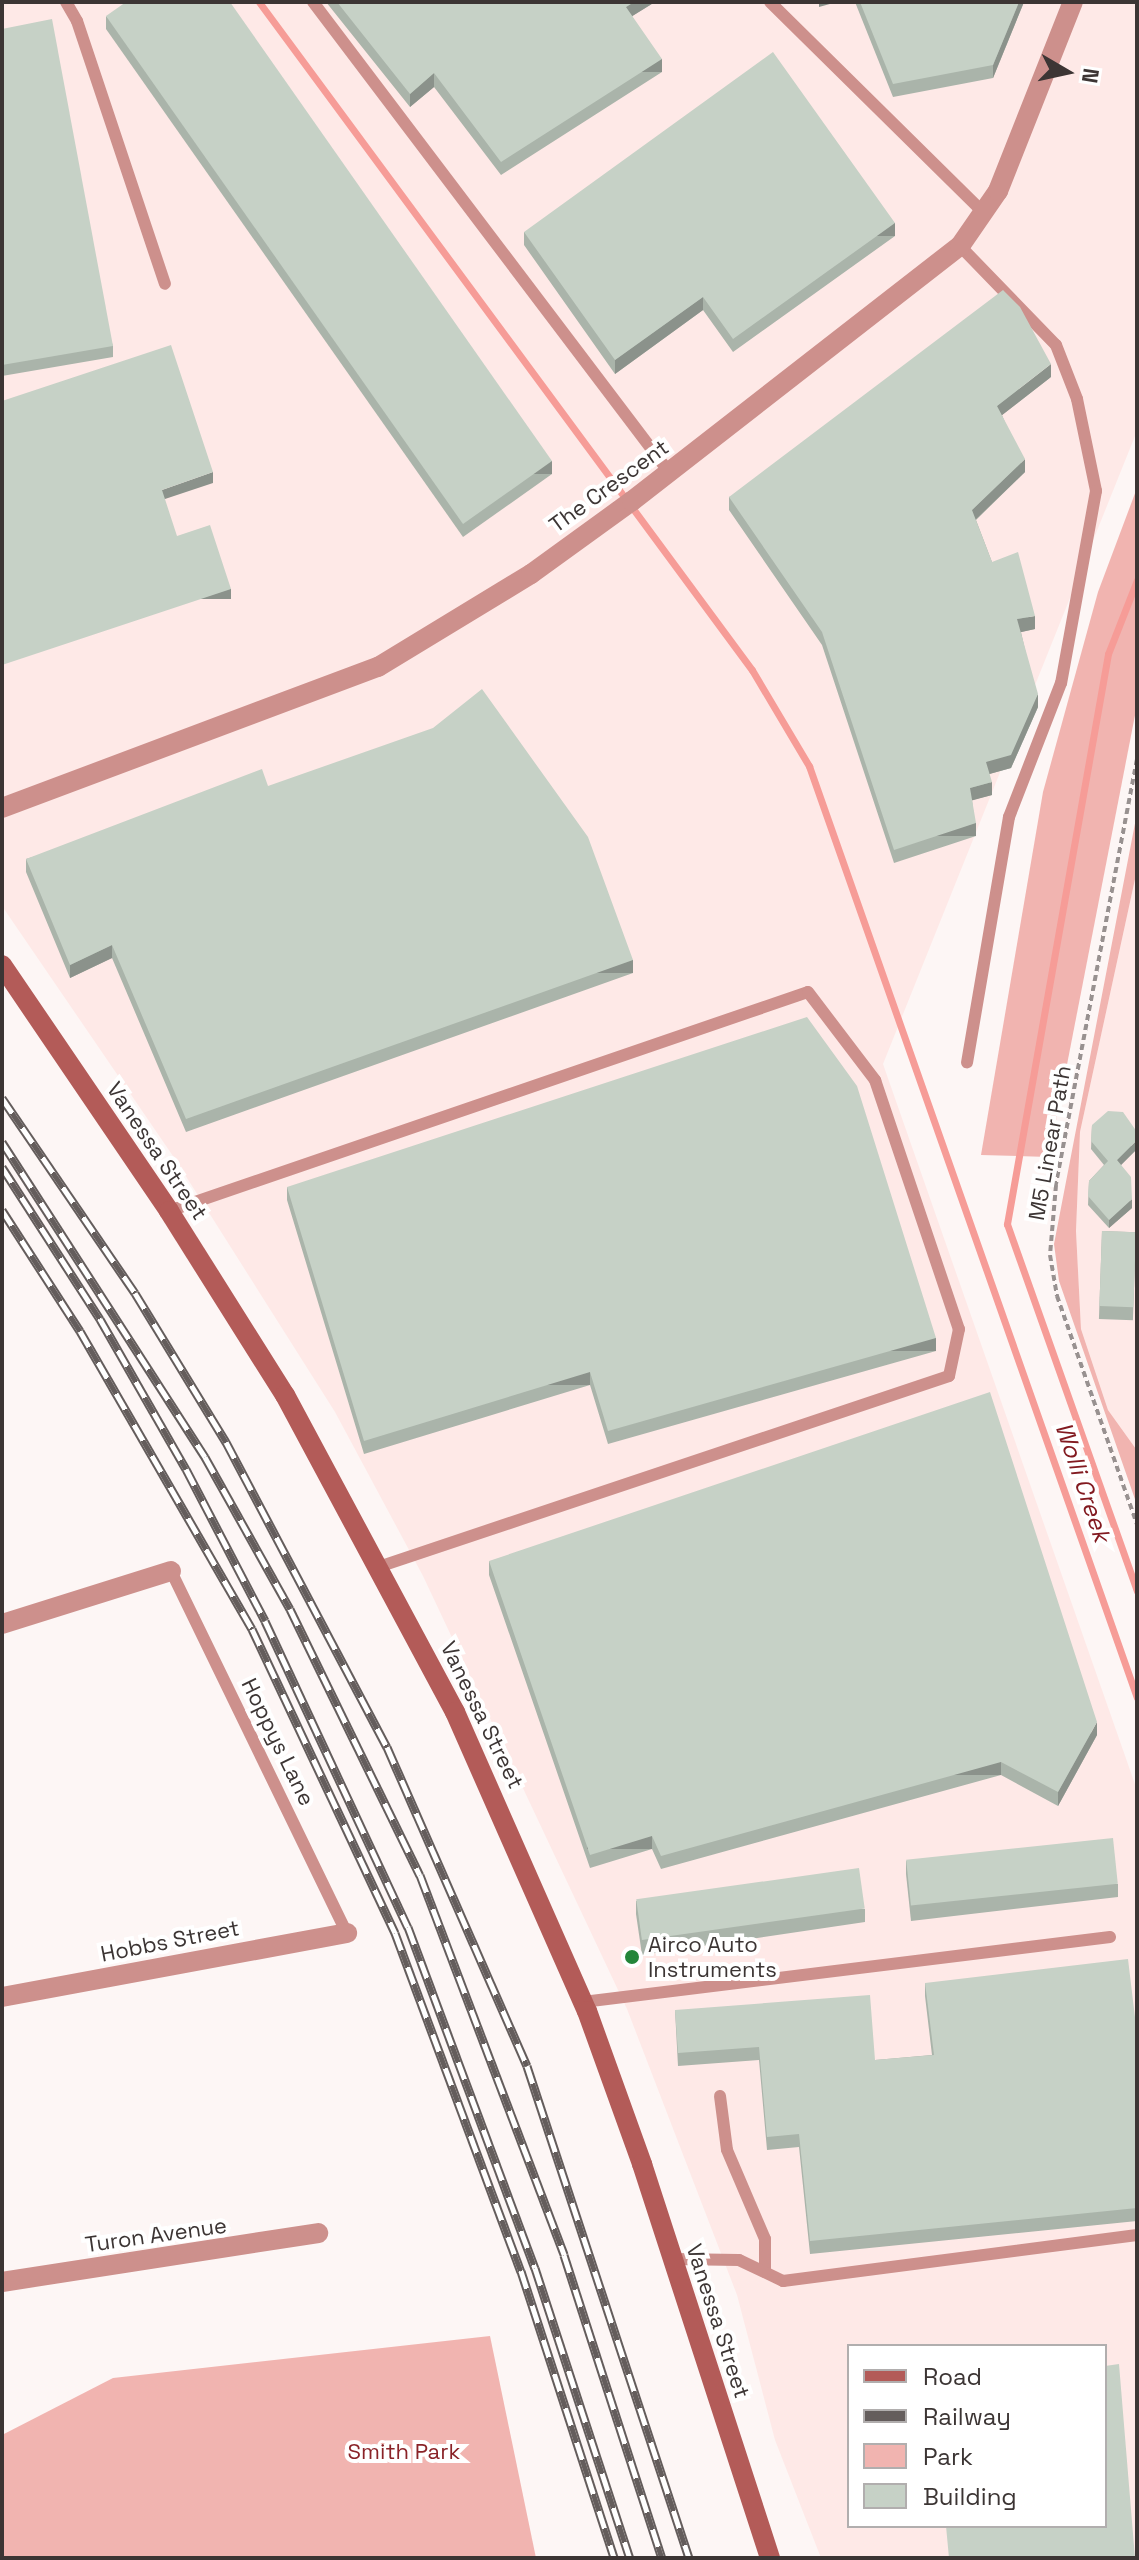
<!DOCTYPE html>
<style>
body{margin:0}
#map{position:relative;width:1139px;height:2560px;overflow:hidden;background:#fdf6f5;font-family:"Space Grotesk",sans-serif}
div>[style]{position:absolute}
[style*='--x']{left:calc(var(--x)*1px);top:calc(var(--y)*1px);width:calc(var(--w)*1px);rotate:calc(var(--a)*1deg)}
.built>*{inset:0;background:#fee9e7}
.green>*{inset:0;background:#f1b4b0}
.stream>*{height:7px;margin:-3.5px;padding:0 3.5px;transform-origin:3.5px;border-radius:3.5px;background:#f69c97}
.path>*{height:4px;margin-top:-2px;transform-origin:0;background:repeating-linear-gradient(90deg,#989190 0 6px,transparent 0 10px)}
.lane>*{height:12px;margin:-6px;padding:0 6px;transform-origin:6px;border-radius:6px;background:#cd908c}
.street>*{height:20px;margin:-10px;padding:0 10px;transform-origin:10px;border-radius:10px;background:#cd908c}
.secondary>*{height:20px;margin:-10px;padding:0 10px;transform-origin:10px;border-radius:10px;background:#b35b58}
.rail>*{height:9px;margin-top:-4.5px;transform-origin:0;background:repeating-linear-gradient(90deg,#fff 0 18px,#645d5c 0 36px);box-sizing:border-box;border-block:2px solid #645d5c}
.wall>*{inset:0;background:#aab4aa;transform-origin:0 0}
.shaded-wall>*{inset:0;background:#8b928b;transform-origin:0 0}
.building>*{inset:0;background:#c6d1c6;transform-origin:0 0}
.dots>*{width:22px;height:22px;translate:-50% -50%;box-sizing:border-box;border:4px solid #fff;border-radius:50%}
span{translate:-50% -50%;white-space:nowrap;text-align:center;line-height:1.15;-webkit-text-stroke:8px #fff;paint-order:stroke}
.street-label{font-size:22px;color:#3c3534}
.poi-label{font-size:22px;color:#3c3534}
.left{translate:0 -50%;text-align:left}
.park-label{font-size:22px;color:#8a2328}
.water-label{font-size:24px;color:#821a20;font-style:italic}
.frame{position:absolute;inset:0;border:4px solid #3c3534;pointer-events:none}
.legend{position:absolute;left:847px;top:2344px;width:260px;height:184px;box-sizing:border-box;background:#fff;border:2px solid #b1aeae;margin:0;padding:10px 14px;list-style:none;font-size:24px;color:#3c3534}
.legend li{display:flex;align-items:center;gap:16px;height:40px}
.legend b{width:40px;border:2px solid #b1aeae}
.north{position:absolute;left:1027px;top:32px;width:80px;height:80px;-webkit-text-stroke:6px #fff;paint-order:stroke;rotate:99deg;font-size:22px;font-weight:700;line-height:32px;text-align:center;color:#3c3534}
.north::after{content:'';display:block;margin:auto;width:28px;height:36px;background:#3c3534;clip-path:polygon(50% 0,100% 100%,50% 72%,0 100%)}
</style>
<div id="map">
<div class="built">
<div style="clip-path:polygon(evenodd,2px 2px,1137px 2px,1137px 431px,883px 1064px,1137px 1790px,1137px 2558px,821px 2558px,775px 2440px,737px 2295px,627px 2009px,423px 1576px,335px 1412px,175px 1159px,2px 906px,2px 2px,849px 2346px,1105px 2346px,1105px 2526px,849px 2526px,849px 2346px)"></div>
<div style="clip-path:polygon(1137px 870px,1137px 1466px,1136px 1449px,1108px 1410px,1081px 1329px,1076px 1231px,1080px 1132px)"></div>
</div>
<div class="green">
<div style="clip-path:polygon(1137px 488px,1137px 705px,1049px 1157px,981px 1155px,1043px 792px,1098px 592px)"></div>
<div style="clip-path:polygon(1137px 813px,1137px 870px,1080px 1132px,1076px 1231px,1081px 1329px,1108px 1410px,1136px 1449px,1137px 1505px,1059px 1281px,1054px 1244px)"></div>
<div style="clip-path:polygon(490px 2336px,536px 2558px,2px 2558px,2px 2435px,113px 2378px)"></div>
</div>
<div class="stream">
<div style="--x:259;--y:2;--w:830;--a:53.57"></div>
<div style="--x:752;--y:670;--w:112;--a:59.3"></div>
<div style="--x:809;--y:766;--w:988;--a:70.61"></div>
<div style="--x:1137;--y:580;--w:79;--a:111.4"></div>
<div style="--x:1108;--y:654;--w:579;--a:100.05"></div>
<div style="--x:1007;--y:1224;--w:390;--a:70.5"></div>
</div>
<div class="path">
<div style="--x:1137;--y:759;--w:434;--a:100.8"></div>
<div style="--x:1056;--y:1185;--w:70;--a:94.9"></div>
<div style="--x:1050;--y:1255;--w:42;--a:80.3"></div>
<div style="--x:1057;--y:1296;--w:242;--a:70.7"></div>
</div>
<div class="lane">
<div style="--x:66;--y:2;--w:22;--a:60"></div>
<div style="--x:77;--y:21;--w:277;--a:71.5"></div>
<div style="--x:313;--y:2;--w:590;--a:52.86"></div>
<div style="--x:770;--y:2;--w:299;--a:44.6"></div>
<div style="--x:960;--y:246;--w:138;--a:45.9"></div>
<div style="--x:1056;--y:345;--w:58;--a:68.7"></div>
<div style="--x:1077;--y:399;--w:94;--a:78.3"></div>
<div style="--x:1096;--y:491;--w:195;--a:100.3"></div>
<div style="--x:1061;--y:683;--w:144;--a:111.2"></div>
<div style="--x:1009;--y:817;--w:249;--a:99.7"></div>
<div style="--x:169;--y:1211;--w:675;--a:-18.92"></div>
<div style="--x:808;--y:992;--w:111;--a:52.7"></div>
<div style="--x:875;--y:1080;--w:263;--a:71.4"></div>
<div style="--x:959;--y:1329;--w:48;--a:102"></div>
<div style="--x:949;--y:1376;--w:599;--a:161.5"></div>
<div style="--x:171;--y:1571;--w:403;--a:64.1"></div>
<div style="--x:583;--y:2002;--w:531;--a:-7.03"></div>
<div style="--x:720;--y:2096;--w:54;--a:82.6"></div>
<div style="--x:727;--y:2150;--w:97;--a:66.9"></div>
<div style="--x:765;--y:2239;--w:33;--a:90"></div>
<div style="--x:674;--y:2259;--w:65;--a:0.9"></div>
<div style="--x:739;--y:2260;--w:49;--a:25.5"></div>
<div style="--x:783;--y:2281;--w:357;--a:-7.4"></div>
</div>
<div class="street">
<div style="--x:2;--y:808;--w:402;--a:-20.6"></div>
<div style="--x:378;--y:667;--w:179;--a:-31.3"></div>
<div style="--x:531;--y:574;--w:125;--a:-35.9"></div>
<div style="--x:632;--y:501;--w:415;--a:-37.9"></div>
<div style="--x:960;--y:246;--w:67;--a:-55.4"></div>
<div style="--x:998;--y:191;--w:203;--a:-68.4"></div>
<div style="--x:2;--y:1624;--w:177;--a:-17.4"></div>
<div style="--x:2;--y:1997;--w:351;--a:-10.5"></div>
<div style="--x:2;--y:2282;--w:320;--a:-8.8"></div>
</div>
<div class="secondary">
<div style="--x:2;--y:965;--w:297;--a:55.8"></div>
<div style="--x:169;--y:1211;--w:218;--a:57.8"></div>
<div style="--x:285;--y:1395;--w:360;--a:61.8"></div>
<div style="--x:455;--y:1712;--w:327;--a:66.2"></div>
<div style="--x:587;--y:2011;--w:163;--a:70.2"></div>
<div style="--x:642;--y:2164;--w:414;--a:72"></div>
</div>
<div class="rail">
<div style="--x:2;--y:1098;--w:236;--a:55.7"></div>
<div style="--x:135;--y:1293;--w:175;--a:58.6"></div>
<div style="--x:226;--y:1442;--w:345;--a:62.2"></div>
<div style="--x:387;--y:1747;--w:348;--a:66.3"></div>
<div style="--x:527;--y:2066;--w:518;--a:71.77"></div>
<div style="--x:2;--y:1142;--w:375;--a:57.2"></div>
<div style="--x:205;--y:1457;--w:174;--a:60.8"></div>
<div style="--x:290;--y:1609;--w:296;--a:64"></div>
<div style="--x:420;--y:1875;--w:406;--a:69.2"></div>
<div style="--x:564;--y:2255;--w:318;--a:72.1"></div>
<div style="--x:2;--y:1167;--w:181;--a:57.2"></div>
<div style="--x:100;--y:1319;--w:173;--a:60.2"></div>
<div style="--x:186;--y:1469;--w:171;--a:62.5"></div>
<div style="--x:265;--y:1621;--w:338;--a:65"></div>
<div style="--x:408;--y:1927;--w:364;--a:69.6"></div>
<div style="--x:535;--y:2268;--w:305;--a:71.9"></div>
<div style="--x:2;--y:1210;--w:144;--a:57.2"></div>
<div style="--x:80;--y:1331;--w:344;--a:60"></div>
<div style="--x:252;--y:1629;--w:336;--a:64.8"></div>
<div style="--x:395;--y:1933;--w:361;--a:69.6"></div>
<div style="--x:521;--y:2271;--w:302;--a:72"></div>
</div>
<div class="wall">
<div style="clip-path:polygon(326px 2px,655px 2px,632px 16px,662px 72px,501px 175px,434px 87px,410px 107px)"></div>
<div style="clip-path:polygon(855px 2px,1024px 2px,993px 78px,893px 97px)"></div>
<div style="clip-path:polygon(106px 16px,552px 474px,463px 537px,106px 29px)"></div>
<div style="clip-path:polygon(2px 29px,113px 346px,113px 357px,2px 376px)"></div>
<div style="clip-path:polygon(524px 232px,895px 236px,733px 352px,703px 310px,615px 374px,524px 245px)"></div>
<div style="clip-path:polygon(1051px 377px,1002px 415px,1025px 472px,976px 520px,992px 562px,1035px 629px,1021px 632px,1038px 707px,1011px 768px,989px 774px,992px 795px,972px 800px,976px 836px,894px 863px,822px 645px,729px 510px,729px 497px)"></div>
<div style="clip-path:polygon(268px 786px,633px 973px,186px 1132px,112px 958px,70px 978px,26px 872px,26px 859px)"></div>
<div style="clip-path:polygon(1092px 1125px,1137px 1149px,1121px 1165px,1132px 1208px,1109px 1228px,1088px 1205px,1089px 1181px,1104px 1165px,1091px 1149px)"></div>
<div style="clip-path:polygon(287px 1187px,936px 1351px,608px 1444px,590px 1385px,364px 1454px,287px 1200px)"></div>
<div style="left:1102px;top:1231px;width:34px;height:88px;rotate:2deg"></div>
<div style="clip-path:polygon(489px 1561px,1097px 1735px,1058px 1806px,1001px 1775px,661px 1869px,652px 1849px,590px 1868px,489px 1575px)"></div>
<div style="clip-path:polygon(906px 1861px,1118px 1884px,1118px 1897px,911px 1921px,906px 1874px)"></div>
<div style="clip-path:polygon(636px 1901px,865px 1909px,865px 1922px,642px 1955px,636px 1914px)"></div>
<div style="clip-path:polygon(925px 1983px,1137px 2034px,1137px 2221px,810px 2254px,799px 2147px,767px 2150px,759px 2060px,678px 2066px,675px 2010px,875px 2060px,932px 2055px,925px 1996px)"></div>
</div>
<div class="shaded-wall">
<div style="clip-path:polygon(634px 2px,655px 2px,626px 20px,626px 7px)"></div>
<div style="clip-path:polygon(819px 2px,837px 2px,819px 7px)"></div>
<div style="clip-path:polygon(1019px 2px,1024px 2px,993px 78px,993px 65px)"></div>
<div style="left:662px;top:59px;width:13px;height:191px;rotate:90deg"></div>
<div style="clip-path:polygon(434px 73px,434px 87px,410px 107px,410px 94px)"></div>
<div style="left:895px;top:223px;width:13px;height:199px;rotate:90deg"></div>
<div style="clip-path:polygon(703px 297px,703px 310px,615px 374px,615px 360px)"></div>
<div style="clip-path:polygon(1051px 364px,1051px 377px,997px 419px,997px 406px)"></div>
<div style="clip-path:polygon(1025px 459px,1025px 472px,972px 523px,972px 510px)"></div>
<div style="left:552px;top:461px;width:13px;height:109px;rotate:90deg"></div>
<div style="clip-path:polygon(213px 472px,213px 483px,162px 500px,162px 490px)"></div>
<div style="left:231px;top:589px;width:10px;height:241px;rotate:90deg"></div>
<div style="clip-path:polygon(1035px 616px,1035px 629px,1017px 633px,1017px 619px)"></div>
<div style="clip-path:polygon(1038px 694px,1038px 707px,1011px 768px,986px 775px,986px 762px)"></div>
<div style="clip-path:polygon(992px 782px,992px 795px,970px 801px,970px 788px)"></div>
<div style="left:976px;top:823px;width:13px;height:86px;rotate:90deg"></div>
<div style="clip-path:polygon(112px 945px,112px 958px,70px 978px,70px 965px)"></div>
<div style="left:633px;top:960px;width:13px;height:474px;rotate:90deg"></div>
<div style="clip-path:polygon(1137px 1140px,1137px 1149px,1117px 1169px,1117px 1160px)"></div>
<div style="clip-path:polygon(1132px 1199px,1132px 1208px,1109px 1228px,1109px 1220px)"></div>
<div style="left:936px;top:1338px;width:13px;height:341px;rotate:90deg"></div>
<div style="left:590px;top:1372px;width:13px;height:236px;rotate:90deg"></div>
<div style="clip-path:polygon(1097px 1722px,1097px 1735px,1058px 1806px,1058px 1792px)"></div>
<div style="left:1001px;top:1762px;width:13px;height:353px;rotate:90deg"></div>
<div style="left:652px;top:1836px;width:13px;height:65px;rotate:90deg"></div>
</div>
<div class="building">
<div style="clip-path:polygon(126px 2px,230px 2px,552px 461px,463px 524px,106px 16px)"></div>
<div style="clip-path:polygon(337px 2px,634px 2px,626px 7px,662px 59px,501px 162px,434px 73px,410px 94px)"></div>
<div style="clip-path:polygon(860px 2px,1019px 2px,993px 65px,893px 84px)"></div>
<div style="clip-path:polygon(52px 19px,113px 346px,2px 365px,2px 29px)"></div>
<div style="clip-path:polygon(773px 52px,895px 223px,733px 339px,703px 297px,615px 360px,524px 232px)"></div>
<div style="clip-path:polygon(1003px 290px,1020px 307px,1051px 364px,997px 406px,1025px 459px,972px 510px,992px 562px,1018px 552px,1035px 616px,1017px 619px,1038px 694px,1011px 755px,986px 762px,992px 782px,970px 788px,976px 823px,894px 850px,822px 632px,729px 497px)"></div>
<div style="clip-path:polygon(171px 345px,213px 472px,162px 490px,177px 536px,210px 525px,231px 589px,2px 665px,2px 401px)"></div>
<div style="clip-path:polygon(482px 689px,588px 837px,633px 960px,186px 1119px,112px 945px,70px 965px,26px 859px,262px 769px,268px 786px,433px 728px)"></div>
<div style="clip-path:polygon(807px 1017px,857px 1086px,936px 1338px,608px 1431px,590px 1372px,364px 1441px,287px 1187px)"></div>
<div style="clip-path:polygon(1108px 1111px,1123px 1112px,1137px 1132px,1137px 1140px,1117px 1160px,1131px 1177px,1132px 1199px,1109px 1220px,1088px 1196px,1089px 1181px,1108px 1161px,1091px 1141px,1092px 1125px)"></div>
<div style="left:1102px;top:1231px;width:34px;height:75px;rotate:2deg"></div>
<div style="clip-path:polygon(990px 1392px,1097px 1722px,1058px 1792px,1001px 1762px,661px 1856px,652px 1836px,590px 1855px,489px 1561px)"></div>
<div style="left:1113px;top:1838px;width:46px;height:208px;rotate:84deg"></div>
<div style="left:859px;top:1868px;width:41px;height:225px;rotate:82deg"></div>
<div style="clip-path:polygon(1128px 1959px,1137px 2034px,1137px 2208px,810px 2241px,799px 2134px,767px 2137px,759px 2047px,678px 2053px,675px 2010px,870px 1995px,875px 2060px,934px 2055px,925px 1983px)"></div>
<div style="clip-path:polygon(1119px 2364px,1135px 2558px,949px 2558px,946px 2526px,1105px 2526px,1105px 2366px)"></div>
</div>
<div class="dots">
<div style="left:632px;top:1957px;background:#238539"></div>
</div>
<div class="street-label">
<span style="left:609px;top:486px;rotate:-36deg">The Crescent</span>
<span style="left:1050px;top:1143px;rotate:-80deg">M5 Linear Path</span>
<span style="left:157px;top:1151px;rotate:56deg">Vanessa Street</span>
<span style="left:482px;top:1715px;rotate:64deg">Vanessa Street</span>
<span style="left:278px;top:1742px;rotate:64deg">Hoppys Lane</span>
<span style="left:170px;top:1941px;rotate:-11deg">Hobbs Street</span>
<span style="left:156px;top:2235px;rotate:-8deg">Turon Avenue</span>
<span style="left:718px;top:2321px;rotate:72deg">Vanessa Street</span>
</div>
<div class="poi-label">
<span class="left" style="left:648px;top:1957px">Airco Auto<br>Instruments</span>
</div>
<div class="park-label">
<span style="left:404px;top:2452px">Smith Park</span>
</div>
<div class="water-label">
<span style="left:1083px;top:1482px;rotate:71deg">Wolli Creek</span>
</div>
<div class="frame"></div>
<ul class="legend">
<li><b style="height:10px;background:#b35b58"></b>Road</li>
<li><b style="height:10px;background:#645d5c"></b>Railway</li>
<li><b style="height:22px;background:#f1b4b0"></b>Park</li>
<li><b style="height:22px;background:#c6d1c6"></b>Building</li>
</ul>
<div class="north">N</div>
</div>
